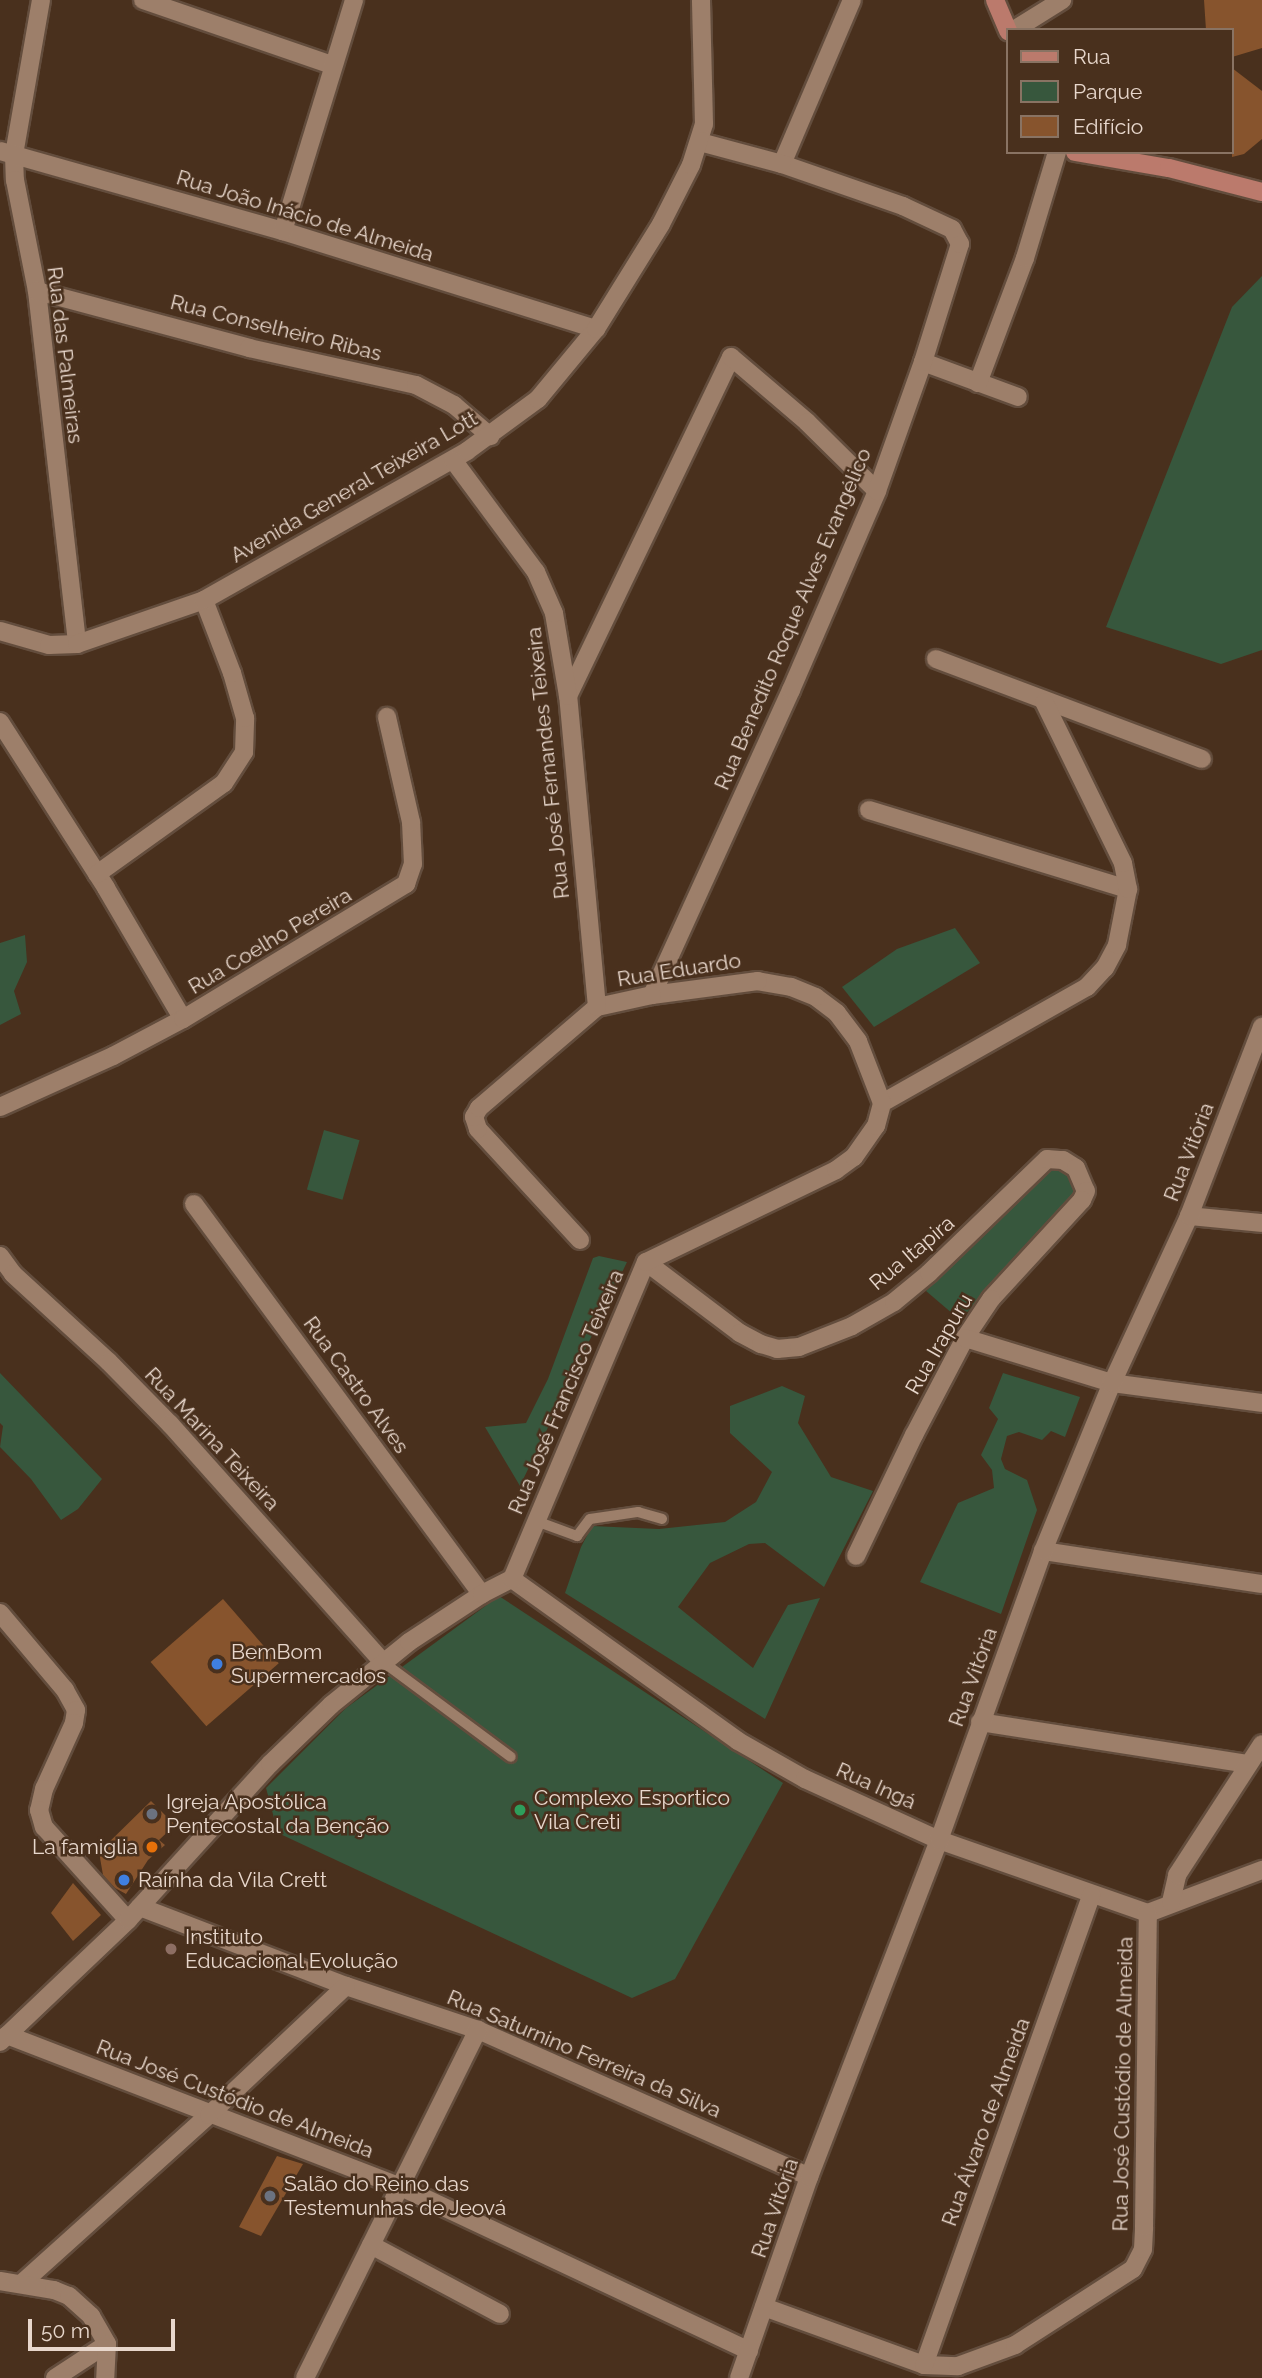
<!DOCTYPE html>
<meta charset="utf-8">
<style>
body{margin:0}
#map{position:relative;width:1262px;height:2378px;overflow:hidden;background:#49301d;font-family:Raleway,sans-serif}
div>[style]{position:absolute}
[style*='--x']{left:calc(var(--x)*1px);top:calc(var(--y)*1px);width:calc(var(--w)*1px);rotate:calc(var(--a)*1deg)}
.green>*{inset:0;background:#37573d;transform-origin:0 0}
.building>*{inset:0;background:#87542d;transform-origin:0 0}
.roads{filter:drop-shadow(2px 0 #634d3d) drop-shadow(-2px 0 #634d3d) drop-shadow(0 2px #634d3d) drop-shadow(0 -2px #634d3d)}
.service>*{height:10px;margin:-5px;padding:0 5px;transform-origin:5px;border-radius:5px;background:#9d7f6a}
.minor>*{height:18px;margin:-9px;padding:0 9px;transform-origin:9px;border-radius:9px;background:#9d7f6a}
.tertiary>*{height:18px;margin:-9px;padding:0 9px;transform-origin:9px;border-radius:9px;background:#9d7f6a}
.primary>*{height:18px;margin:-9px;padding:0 9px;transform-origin:9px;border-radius:9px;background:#bb7a6c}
.dots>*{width:19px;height:19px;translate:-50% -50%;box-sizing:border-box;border:4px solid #49301d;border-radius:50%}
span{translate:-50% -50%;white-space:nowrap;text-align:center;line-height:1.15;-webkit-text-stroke:5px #49301d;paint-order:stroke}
.street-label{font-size:21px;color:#e8d7cc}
.poi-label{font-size:21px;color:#e8d7cc}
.left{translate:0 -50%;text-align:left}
.right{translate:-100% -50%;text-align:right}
.legend{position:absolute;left:1006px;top:28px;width:228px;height:126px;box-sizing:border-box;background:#49301d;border:2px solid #897363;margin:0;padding:9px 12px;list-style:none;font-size:21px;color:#e8d7cc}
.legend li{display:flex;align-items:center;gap:14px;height:35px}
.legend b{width:35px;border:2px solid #897363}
.scale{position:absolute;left:28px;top:2319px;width:147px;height:32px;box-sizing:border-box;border:4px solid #e8d7cc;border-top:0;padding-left:9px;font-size:21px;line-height:24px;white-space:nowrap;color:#e8d7cc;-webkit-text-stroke:5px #49301d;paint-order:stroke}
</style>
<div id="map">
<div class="green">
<div style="clip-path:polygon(1262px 276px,1262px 650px,1221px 664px,1106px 627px,1232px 307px)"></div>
<div style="clip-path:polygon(955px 928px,980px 963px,874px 1027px,842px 987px,897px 949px)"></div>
<div style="clip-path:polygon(25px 935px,27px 962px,14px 991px,21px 1014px,0 1025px,0 943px)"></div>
<div style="left:324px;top:1130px;width:37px;height:62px;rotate:16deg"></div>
<div style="clip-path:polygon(1064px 1169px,1080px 1191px,960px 1320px,926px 1291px,1050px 1170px)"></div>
<div style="clip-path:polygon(599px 1256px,627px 1262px,520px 1486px,485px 1427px,526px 1423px,548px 1379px,593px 1258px)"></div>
<div style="clip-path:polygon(0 1373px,102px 1479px,78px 1509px,61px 1520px,31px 1479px,0 1447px,3px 1426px,0 1423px)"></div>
<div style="clip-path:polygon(1003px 1373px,1080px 1397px,1065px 1437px,1051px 1431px,1042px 1440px,1019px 1432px,1007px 1436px,1001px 1459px,1005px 1469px,1027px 1480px,1037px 1510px,1001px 1614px,920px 1582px,958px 1503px,994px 1488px,992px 1470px,981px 1455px,998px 1419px,989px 1408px)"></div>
<div style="clip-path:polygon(782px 1386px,805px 1396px,798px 1423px,831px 1477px,873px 1491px,824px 1587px,765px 1543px,749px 1544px,710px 1563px,678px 1607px,753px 1668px,788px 1605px,820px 1598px,765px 1719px,565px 1593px,581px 1547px,592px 1526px,659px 1529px,725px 1522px,756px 1502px,772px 1472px,730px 1433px,730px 1406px)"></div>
<div style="clip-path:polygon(499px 1596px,783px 1783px,675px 1979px,632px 1998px,278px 1833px,266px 1788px,346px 1708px)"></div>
</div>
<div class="building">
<div style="clip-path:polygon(1204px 0,1262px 0,1262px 48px,1232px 57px,1232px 30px,1206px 30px)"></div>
<div style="clip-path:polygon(1232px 68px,1262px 91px,1262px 139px,1244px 154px,1232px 157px)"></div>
<div style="left:223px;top:1599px;width:85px;height:96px;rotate:49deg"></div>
<div style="clip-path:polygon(151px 1801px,175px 1825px,159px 1840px,165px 1845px,148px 1860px,126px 1894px,115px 1888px,103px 1875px,99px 1852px)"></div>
<div style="clip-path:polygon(73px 1883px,101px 1915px,73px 1941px,51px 1913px)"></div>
<div style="clip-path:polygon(277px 2156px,303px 2164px,261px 2236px,239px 2227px)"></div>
</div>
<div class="roads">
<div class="service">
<div style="--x:536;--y:1521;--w:44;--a:20.1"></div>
<div style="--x:577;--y:1536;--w:21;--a:-53"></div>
<div style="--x:590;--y:1519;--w:49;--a:-8.3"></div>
<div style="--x:638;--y:1512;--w:25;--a:16"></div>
<div style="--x:383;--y:1662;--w:159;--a:36.6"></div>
</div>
<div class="minor">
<div style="--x:41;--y:0;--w:157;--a:99.9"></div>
<div style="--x:14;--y:155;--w:25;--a:88"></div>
<div style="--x:15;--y:180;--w:113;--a:78.8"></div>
<div style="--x:37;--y:291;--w:355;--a:83.5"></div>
<div style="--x:143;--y:0;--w:200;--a:19"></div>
<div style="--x:1014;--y:30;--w:57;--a:-32"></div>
<div style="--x:0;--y:151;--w:294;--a:15.8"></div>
<div style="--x:283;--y:231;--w:328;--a:17.4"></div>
<div style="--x:782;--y:164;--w:178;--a:-66.9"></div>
<div style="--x:283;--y:231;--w:242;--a:-72.9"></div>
<div style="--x:37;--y:291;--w:220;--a:15"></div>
<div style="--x:249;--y:348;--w:171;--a:12.5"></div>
<div style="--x:416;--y:385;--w:43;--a:27.8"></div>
<div style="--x:454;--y:405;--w:48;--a:40.7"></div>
<div style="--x:923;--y:362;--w:101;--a:20.2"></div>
<div style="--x:978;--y:383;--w:134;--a:-69.4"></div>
<div style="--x:1025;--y:258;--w:111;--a:-73.2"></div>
<div style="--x:936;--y:659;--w:284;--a:20.6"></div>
<div style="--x:568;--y:696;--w:376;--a:-64.3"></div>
<div style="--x:731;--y:357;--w:100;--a:40.5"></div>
<div style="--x:807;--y:422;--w:98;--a:44.6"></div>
<div style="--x:0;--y:722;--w:197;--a:57.4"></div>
<div style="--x:106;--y:888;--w:152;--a:59.6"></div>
<div style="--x:869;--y:810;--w:271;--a:17"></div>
<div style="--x:97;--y:874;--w:156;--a:-35.6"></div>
<div style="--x:224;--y:783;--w:37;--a:-57"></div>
<div style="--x:244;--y:752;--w:34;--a:-88"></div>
<div style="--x:245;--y:718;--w:47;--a:-106.1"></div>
<div style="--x:232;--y:673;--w:78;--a:-111"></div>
<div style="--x:652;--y:995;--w:335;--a:-65.5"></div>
<div style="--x:791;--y:690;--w:217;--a:-66.6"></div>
<div style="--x:877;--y:491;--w:137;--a:-70.4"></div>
<div style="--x:923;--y:362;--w:124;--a:-72.6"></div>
<div style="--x:960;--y:244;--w:17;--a:-118"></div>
<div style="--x:952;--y:229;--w:54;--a:-154.9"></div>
<div style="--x:903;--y:206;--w:128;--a:-160.9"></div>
<div style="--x:782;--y:164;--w:85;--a:-165"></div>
<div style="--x:882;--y:1103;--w:236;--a:-29.5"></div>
<div style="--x:1087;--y:987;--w:26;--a:-47"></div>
<div style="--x:1105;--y:968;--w:26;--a:-62"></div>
<div style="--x:1117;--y:945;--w:57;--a:-78.9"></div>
<div style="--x:1128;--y:889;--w:26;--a:-101"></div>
<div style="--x:1123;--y:863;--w:179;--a:-116.1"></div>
<div style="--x:0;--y:1107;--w:124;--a:-24.3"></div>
<div style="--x:113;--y:1056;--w:79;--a:-27.9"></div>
<div style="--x:183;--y:1019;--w:261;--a:-31.2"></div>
<div style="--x:406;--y:884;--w:21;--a:-71"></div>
<div style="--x:413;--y:864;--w:42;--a:-92.7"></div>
<div style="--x:411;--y:822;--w:108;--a:-102.9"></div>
<div style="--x:194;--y:1204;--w:485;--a:53.6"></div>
<div style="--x:1189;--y:1216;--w:73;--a:5.5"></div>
<div style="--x:580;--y:1240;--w:151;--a:-132.6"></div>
<div style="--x:478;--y:1129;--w:13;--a:-108"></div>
<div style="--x:474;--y:1117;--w:10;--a:-61"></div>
<div style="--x:479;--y:1108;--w:155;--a:-40.6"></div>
<div style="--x:0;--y:1256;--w:22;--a:54"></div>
<div style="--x:13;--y:1274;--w:130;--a:42.5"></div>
<div style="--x:109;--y:1362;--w:87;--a:45.5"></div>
<div style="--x:170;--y:1424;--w:319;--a:48.2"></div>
<div style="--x:646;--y:1262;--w:118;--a:37.1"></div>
<div style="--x:740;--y:1333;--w:24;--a:28"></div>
<div style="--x:761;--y:1344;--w:17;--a:17"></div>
<div style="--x:777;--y:1349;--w:22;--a:-5"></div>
<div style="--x:799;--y:1347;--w:57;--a:-21.6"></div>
<div style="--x:852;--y:1326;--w:48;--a:-29.7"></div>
<div style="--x:894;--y:1302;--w:45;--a:-39.6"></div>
<div style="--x:929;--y:1273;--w:164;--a:-44"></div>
<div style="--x:1047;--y:1159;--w:16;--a:4"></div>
<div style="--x:1063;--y:1160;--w:15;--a:32"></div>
<div style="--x:1076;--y:1168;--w:25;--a:67"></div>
<div style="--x:1086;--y:1191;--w:10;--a:114"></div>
<div style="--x:1082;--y:1200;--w:134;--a:132.6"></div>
<div style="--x:991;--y:1299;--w:47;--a:123.7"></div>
<div style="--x:965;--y:1338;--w:110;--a:117.7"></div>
<div style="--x:914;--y:1435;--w:134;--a:115.6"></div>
<div style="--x:965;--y:1338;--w:154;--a:17"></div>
<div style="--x:1112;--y:1383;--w:151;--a:7.6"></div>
<div style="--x:1043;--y:1551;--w:221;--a:8.6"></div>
<div style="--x:512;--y:1579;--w:278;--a:35.6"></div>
<div style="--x:738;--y:1741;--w:77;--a:29.6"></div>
<div style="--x:805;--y:1779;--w:147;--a:24.5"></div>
<div style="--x:939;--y:1840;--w:221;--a:19.3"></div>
<div style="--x:1148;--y:1913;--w:122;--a:-20.7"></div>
<div style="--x:0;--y:1613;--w:101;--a:49.8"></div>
<div style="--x:65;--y:1690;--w:23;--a:61"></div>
<div style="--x:76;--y:1710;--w:13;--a:99"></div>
<div style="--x:74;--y:1723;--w:72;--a:114.4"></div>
<div style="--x:44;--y:1789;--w:22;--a:103"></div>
<div style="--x:39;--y:1810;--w:18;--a:74"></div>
<div style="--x:44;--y:1827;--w:125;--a:47.9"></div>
<div style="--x:980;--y:1722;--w:271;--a:8.9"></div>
<div style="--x:1171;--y:1902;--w:28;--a:-77"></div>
<div style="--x:1177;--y:1875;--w:156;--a:-57"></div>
<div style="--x:140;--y:1907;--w:221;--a:21"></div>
<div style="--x:346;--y:1986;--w:139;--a:18.4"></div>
<div style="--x:478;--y:2030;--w:362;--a:23.9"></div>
<div style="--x:7;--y:2035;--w:420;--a:21.1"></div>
<div style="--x:399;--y:2186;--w:387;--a:25.2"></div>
<div style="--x:371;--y:2245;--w:146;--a:28.1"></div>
<div style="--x:21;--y:2284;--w:253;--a:-42"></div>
<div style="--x:209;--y:2115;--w:188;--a:-43.3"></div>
<div style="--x:764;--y:2307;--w:170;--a:19.9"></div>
<div style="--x:924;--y:2365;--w:34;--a:2"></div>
<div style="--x:958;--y:2366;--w:61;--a:-20.2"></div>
<div style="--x:1015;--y:2345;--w:140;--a:-32.8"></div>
<div style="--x:1133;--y:2269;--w:22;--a:-63"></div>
<div style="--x:1143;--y:2249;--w:22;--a:-87"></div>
<div style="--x:1144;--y:2227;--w:314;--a:-89.3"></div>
<div style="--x:924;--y:2365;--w:499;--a:-70.4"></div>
<div style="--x:55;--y:2378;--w:62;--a:-33.2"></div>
<div style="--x:305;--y:2378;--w:389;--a:-63.6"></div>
<div style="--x:739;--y:2378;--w:213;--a:-70.8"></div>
<div style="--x:809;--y:2177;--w:361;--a:-68.9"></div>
<div style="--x:939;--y:1840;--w:307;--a:-70.2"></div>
<div style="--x:1043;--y:1551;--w:182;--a:-67.7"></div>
<div style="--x:1112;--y:1383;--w:184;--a:-65.2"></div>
<div style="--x:1189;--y:1216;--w:203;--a:-68.9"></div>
</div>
<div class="tertiary">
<div style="--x:0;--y:631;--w:51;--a:15.9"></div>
<div style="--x:49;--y:645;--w:28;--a:-2"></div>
<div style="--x:77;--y:644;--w:134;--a:-19.1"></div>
<div style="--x:204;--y:600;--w:302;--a:-29.5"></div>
<div style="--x:467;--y:451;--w:88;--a:-36.2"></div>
<div style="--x:538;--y:399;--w:91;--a:-50.4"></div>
<div style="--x:596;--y:329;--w:123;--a:-58.2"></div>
<div style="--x:661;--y:224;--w:66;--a:-63"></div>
<div style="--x:691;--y:165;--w:43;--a:-72.4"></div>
<div style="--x:704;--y:124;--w:124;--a:-91.4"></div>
<div style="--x:0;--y:2042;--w:177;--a:-43.6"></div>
<div style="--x:128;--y:1920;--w:211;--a:-47.7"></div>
<div style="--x:270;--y:1764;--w:85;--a:-44"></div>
<div style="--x:331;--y:1705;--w:100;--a:-38.9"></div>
<div style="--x:409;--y:1642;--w:87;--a:-33.3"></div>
<div style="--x:482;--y:1594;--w:34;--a:-27"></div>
<div style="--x:512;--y:1579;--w:344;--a:-67.1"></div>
<div style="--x:646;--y:1262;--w:211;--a:-25.8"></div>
<div style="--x:836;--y:1170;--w:22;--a:-36"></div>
<div style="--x:854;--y:1157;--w:38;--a:-55"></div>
<div style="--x:876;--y:1126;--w:24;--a:-75"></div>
<div style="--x:882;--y:1103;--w:66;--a:-111.2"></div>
<div style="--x:858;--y:1041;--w:35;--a:-127"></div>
<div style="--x:837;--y:1013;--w:26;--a:-143"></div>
<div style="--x:816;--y:997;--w:27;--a:-158"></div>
<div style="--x:791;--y:987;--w:34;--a:-170"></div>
<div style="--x:758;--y:981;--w:107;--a:172.5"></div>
<div style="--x:652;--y:995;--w:56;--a:167.7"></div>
<div style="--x:597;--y:1007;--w:312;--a:-95.3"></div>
<div style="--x:568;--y:696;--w:84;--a:-99.6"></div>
<div style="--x:554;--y:613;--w:45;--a:-113.7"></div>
<div style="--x:536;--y:572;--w:139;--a:-126.5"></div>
<div style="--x:0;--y:2281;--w:55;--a:9.5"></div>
<div style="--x:54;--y:2290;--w:16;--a:22"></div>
<div style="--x:69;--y:2296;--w:30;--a:42"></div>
<div style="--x:91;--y:2316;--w:32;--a:60"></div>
<div style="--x:107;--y:2344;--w:34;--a:93"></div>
</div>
<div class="primary">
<div style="--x:995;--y:0;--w:34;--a:67"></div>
<div style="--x:1075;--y:152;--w:95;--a:9.7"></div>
<div style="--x:1169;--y:168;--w:96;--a:14.5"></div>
</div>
</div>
<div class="dots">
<div style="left:217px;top:1664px;background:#3f7fe0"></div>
<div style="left:520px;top:1810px;background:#2e9e5b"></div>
<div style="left:152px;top:1814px;background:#6b7280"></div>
<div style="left:152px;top:1847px;background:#e8710a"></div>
<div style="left:124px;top:1880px;background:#3f7fe0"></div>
<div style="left:171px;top:1949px;background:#8d6e63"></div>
<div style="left:270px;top:2196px;background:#6b7280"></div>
</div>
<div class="street-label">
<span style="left:305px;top:216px;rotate:17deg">Rua João Inácio de Almeida</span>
<span style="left:276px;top:328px;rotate:14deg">Rua Conselheiro Ribas</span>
<span style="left:65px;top:355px;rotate:83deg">Rua das Palmeiras</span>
<span style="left:354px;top:487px;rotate:-30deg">Avenida General Teixeira Lott</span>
<span style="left:793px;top:619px;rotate:-67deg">Rua Benedito Roque Alves Evangélico</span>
<span style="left:548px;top:763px;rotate:-96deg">Rua José Fernandes Teixeira</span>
<span style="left:270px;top:941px;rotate:-31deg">Rua Coelho Pereira</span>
<span style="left:679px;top:970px;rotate:-9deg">Rua Eduardo</span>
<span style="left:1189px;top:1152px;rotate:-69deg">Rua Vitória</span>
<span style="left:912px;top:1253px;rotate:-40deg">Rua Itapira</span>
<span style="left:939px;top:1344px;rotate:-60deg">Rua Irapuru</span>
<span style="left:356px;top:1385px;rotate:54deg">Rua Castro Alves</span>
<span style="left:566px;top:1392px;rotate:-67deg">Rua José Francisco Teixeira</span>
<span style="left:212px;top:1439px;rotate:47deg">Rua Marina Teixeira</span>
<span style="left:973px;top:1677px;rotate:-70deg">Rua Vitória</span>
<span style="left:876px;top:1786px;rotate:24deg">Rua Ingá</span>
<span style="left:584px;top:2054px;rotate:23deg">Rua Saturnino Ferreira da Silva</span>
<span style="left:1123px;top:2084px;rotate:-89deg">Rua José Custódio de Almeida</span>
<span style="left:235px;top:2099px;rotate:21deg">Rua José Custódio de Almeida</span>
<span style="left:986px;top:2122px;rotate:-70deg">Rua Álvaro de Almeida</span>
<span style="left:775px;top:2208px;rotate:-71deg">Rua Vitória</span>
</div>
<div class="poi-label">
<span class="left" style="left:231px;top:1664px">BemBom<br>Supermercados</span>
<span class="left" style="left:534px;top:1810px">Complexo Esportico<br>Vila Creti</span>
<span class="left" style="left:166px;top:1814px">Igreja Apostólica<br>Pentecostal da Benção</span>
<span class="right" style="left:138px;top:1847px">La famiglia</span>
<span class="left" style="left:138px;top:1880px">Raínha da Vila Crett</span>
<span class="left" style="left:185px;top:1949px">Instituto<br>Educacional Evolução</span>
<span class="left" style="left:284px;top:2196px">Salão do Reino das<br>Testemunhas de Jeová</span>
</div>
<ul class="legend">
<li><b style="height:9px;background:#bb7a6c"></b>Rua</li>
<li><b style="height:19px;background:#37573d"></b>Parque</li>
<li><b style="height:19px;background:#87542d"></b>Edifício</li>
</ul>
<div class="scale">50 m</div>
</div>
